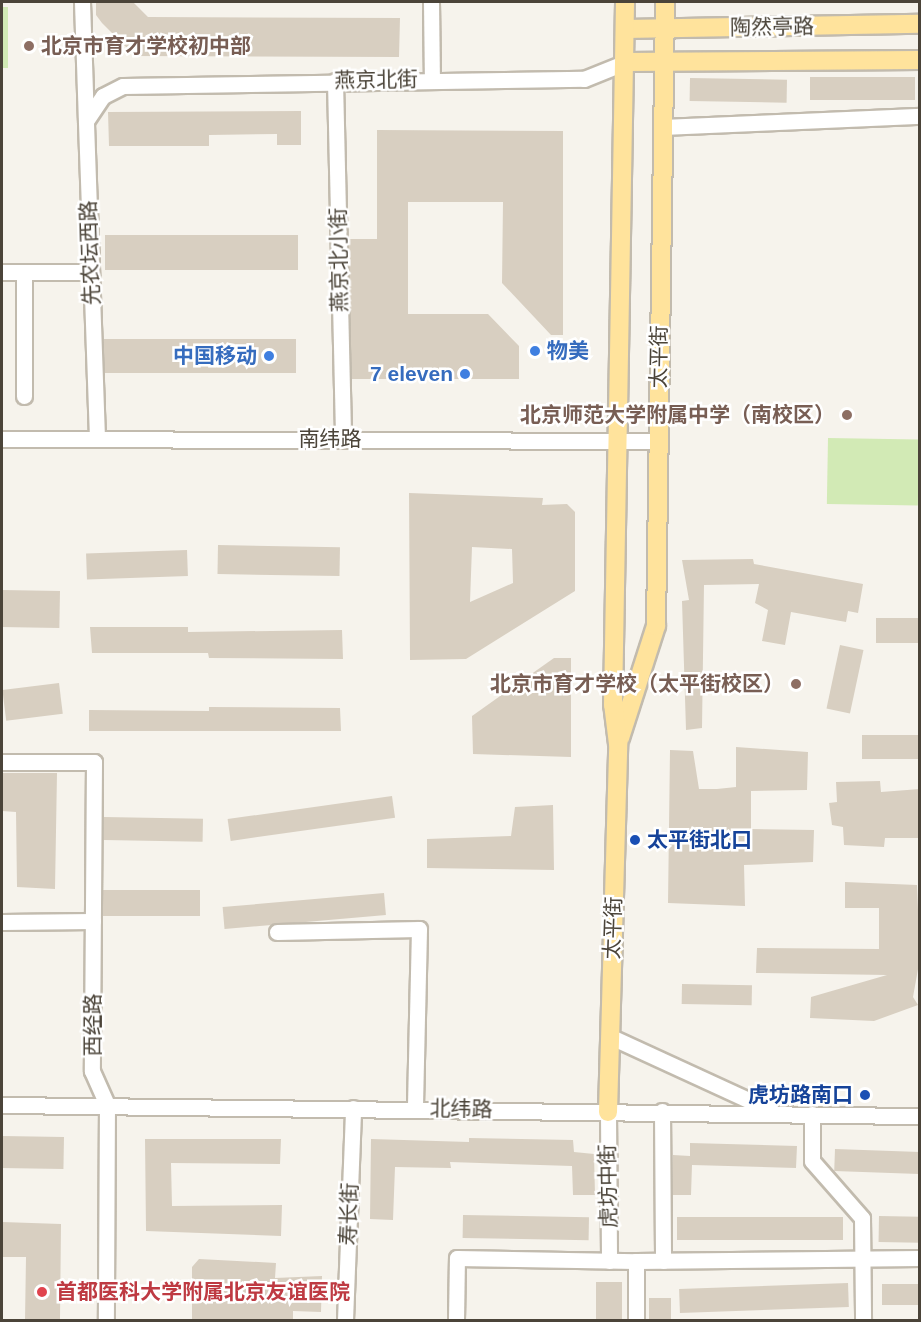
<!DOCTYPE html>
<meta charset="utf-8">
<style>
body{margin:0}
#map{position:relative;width:921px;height:1322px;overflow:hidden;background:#f6f3ec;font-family:Helvetica,"Noto Sans SC",sans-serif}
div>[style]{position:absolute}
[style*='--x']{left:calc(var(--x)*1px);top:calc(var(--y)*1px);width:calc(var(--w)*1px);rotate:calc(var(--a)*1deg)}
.green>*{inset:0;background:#d2eab5;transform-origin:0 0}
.building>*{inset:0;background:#d8cfc1;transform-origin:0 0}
.roads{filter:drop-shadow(2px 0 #c2bbae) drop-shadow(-2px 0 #c2bbae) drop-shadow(0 2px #c2bbae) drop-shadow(0 -2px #c2bbae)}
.minor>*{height:15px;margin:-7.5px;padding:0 7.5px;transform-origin:7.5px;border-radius:7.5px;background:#fff}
.major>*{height:18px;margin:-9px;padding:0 9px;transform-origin:9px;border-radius:9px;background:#ffe39c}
.dots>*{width:16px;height:16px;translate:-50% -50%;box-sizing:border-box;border:3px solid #fff;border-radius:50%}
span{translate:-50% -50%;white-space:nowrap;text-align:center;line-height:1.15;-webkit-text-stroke:5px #fff;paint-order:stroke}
.street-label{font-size:21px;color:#4b4439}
.education-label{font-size:21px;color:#785e54;font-weight:700}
.left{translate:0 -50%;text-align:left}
.right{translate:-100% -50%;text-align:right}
.shop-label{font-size:21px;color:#366cbe;font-weight:700}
.transit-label{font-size:21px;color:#164399;font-weight:700}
.health-label{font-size:21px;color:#be3a42;font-weight:700}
.frame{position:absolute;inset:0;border:3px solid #4b4439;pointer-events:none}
</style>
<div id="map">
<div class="green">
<div style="left:2px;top:7px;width:6px;height:61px"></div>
<div style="left:828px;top:438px;width:91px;height:66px;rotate:1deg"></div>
</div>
<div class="building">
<div style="clip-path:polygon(96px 2px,133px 2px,148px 17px,400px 18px,399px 57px,135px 56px,102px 23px,96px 15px)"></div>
<div style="left:915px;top:77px;width:23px;height:105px;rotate:90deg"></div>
<div style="left:690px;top:78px;width:97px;height:23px;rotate:1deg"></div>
<div style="clip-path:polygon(301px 111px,301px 145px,277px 145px,277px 134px,209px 135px,209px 146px,109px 146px,108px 112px)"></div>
<div style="clip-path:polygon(377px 130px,563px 131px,563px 335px,551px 335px,502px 283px,503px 202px,408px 202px,408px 314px,488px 314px,519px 346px,519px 379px,351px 379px,348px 239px,377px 239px)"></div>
<div style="left:298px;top:235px;width:35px;height:193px;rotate:90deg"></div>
<div style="left:296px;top:339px;width:34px;height:192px;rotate:90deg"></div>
<div style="clip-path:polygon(evenodd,409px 493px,543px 498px,542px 505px,567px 504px,575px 512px,575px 591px,466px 659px,410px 660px,409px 493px,472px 547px,512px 549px,513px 583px,470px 602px,472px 547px)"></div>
<div style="left:218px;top:545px;width:122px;height:29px;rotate:1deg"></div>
<div style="left:187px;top:550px;width:26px;height:101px;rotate:88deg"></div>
<div style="clip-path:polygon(753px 559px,754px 564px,863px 584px,858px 613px,848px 611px,846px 622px,791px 612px,785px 645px,762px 641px,768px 610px,755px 603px,759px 584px,704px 585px,702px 728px,686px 730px,682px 601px,689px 600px,682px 560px)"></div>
<div style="left:2px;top:590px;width:58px;height:37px;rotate:1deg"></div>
<div style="left:876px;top:618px;width:44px;height:25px"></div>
<div style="clip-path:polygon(90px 627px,188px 627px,188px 632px,342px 630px,343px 659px,209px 658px,208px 653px,92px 653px)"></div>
<div style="left:840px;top:645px;width:24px;height:65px;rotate:12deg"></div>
<div style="clip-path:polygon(554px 658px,571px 658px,571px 757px,473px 754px,472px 716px)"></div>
<div style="left:59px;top:683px;width:31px;height:57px;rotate:83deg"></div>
<div style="clip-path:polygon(209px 707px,340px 708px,341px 731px,89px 731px,89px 710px,209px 711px)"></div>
<div style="left:862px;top:735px;width:58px;height:24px"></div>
<div style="clip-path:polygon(736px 747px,808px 752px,807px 790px,751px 791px,751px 829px,814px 830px,813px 862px,744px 865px,745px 906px,668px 903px,670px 750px,693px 751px,699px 789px,717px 789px,736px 787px)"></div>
<div style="clip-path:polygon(2px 773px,57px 773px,55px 889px,17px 887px,16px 812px,2px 811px)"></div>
<div style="clip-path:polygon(880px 781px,881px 792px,920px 789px,920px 838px,885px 838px,884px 847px,844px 845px,843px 827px,832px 825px,829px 803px,837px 802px,836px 782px)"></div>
<div style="left:392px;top:796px;width:22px;height:166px;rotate:82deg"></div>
<div style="clip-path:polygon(553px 805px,554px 870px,427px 868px,427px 839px,511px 836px,515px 807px)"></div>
<div style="left:104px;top:817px;width:99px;height:23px;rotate:1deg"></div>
<div style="clip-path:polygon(845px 882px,917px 885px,920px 958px,913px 997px,918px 1005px,874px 1021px,810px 1018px,811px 997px,887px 975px,756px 973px,757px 948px,879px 949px,879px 908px,845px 908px)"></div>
<div style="left:103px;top:890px;width:97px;height:26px"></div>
<div style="left:384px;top:893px;width:22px;height:162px;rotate:85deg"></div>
<div style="left:682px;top:984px;width:70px;height:20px;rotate:1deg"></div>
<div style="left:2px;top:1136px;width:62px;height:32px;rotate:1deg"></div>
<div style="clip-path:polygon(469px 1138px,573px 1140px,574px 1152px,594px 1154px,595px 1195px,573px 1195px,572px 1166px,450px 1162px,451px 1168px,395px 1167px,393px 1220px,370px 1219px,371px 1139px,469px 1142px)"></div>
<div style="clip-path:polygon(145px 1139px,281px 1139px,280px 1164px,171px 1163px,172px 1206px,282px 1205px,281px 1236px,146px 1231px)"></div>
<div style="clip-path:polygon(690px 1143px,797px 1146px,796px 1168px,692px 1165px,691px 1195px,672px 1195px,673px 1155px,690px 1156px)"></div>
<div style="left:835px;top:1149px;width:85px;height:22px;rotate:2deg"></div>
<div style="left:463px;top:1215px;width:126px;height:23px;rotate:1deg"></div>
<div style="left:879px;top:1216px;width:41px;height:26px;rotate:1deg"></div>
<div style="left:677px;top:1217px;width:166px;height:23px"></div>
<div style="clip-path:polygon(2px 1222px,61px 1224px,60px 1320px,25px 1320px,26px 1257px,2px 1257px)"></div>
<div style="clip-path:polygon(199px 1259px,276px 1263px,275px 1278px,322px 1276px,321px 1312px,293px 1311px,293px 1320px,192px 1320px,192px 1267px)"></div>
<div style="left:596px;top:1282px;width:26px;height:38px"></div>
<div style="left:848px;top:1283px;width:24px;height:169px;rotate:88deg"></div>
<div style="left:882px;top:1284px;width:38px;height:21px"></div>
<div style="left:671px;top:1298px;width:22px;height:22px;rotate:90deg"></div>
</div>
<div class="roads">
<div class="minor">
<div style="--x:82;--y:2;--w:119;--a:88.1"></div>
<div style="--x:431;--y:2;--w:77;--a:89.3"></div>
<div style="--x:335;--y:81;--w:359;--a:88.7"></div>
<div style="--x:664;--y:127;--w:256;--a:-2.5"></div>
<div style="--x:2;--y:272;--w:88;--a:0"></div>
<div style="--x:24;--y:396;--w:124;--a:-90"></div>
<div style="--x:97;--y:438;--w:317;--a:-92"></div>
<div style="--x:86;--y:121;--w:30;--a:-56"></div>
<div style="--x:103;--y:96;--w:22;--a:-27"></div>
<div style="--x:123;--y:86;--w:461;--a:-0.9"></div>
<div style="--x:584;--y:79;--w:45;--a:-22"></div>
<div style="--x:2;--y:439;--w:656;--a:0.17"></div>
<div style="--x:2;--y:762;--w:92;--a:0"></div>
<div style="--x:94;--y:762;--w:309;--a:90.4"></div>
<div style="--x:92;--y:1071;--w:36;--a:66"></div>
<div style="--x:107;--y:1104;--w:216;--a:90.3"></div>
<div style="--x:2;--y:922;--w:91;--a:-0.6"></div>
<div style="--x:277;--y:932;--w:142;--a:-1.2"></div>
<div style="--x:419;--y:929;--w:180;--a:91.3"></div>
<div style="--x:609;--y:1036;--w:179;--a:24.7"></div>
<div style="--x:2;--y:1105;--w:918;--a:0.69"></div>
<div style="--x:662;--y:1111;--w:150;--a:89.6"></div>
<div style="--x:608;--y:1112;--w:149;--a:89.6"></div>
<div style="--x:812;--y:1114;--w:47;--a:90"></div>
<div style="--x:812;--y:1161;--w:76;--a:48.7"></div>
<div style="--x:862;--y:1218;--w:102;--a:89.4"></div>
<div style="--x:345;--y:1320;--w:212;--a:-87.8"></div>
<div style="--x:456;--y:1320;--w:62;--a:-89.1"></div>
<div style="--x:457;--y:1258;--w:179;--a:1"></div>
<div style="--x:636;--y:1261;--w:284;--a:-0.6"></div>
<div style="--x:636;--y:1320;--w:59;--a:-90"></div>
</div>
<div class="major">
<div style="--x:625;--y:29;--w:295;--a:-1"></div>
<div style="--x:626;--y:62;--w:294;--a:-0.4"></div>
<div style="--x:620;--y:738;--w:118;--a:-72.2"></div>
<div style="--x:656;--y:626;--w:624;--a:-89.17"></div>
<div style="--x:608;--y:1112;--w:368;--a:-88.4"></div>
<div style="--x:618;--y:744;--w:39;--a:-97"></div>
<div style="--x:613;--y:705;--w:703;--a:-89.02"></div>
</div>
</div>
<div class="dots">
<div style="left:29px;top:46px;background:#8d6e63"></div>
<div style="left:535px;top:351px;background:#3f7fe0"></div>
<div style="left:269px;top:356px;background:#3f7fe0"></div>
<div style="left:465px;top:374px;background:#3f7fe0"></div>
<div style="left:847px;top:415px;background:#8d6e63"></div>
<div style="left:796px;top:684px;background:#8d6e63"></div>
<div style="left:635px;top:840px;background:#1a4fb4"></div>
<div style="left:865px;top:1095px;background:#1a4fb4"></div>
<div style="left:42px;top:1292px;background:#e0444e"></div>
</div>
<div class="street-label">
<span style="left:772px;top:27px;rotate:-1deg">陶然亭路</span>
<span style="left:376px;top:80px;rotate:-1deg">燕京北街</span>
<span style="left:90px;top:253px;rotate:-92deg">先农坛西路</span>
<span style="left:339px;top:260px;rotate:-91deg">燕京北小街</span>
<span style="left:659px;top:357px;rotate:-89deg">太平街</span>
<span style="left:330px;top:439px">南纬路</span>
<span style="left:613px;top:928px;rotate:-88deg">太平街</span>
<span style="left:93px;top:1025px;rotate:-90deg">西经路</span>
<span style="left:461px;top:1109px;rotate:1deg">北纬路</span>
<span style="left:608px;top:1186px;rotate:-91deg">虎坊中街</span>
<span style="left:349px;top:1214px;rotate:-88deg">寿长街</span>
</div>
<div class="education-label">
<span class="left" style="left:41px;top:46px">北京市育才学校初中部</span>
<span class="right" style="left:835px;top:415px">北京师范大学附属中学（南校区）</span>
<span class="right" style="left:784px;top:684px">北京市育才学校（太平街校区）</span>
</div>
<div class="shop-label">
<span class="left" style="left:547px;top:351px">物美</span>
<span class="right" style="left:257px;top:356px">中国移动</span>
<span class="right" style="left:453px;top:374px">7 eleven</span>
</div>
<div class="transit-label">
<span class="left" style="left:647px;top:840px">太平街北口</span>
<span class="right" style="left:853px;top:1095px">虎坊路南口</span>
</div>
<div class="health-label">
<span class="left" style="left:56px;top:1292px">首都医科大学附属北京友谊医院</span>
</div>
<div class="frame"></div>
</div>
